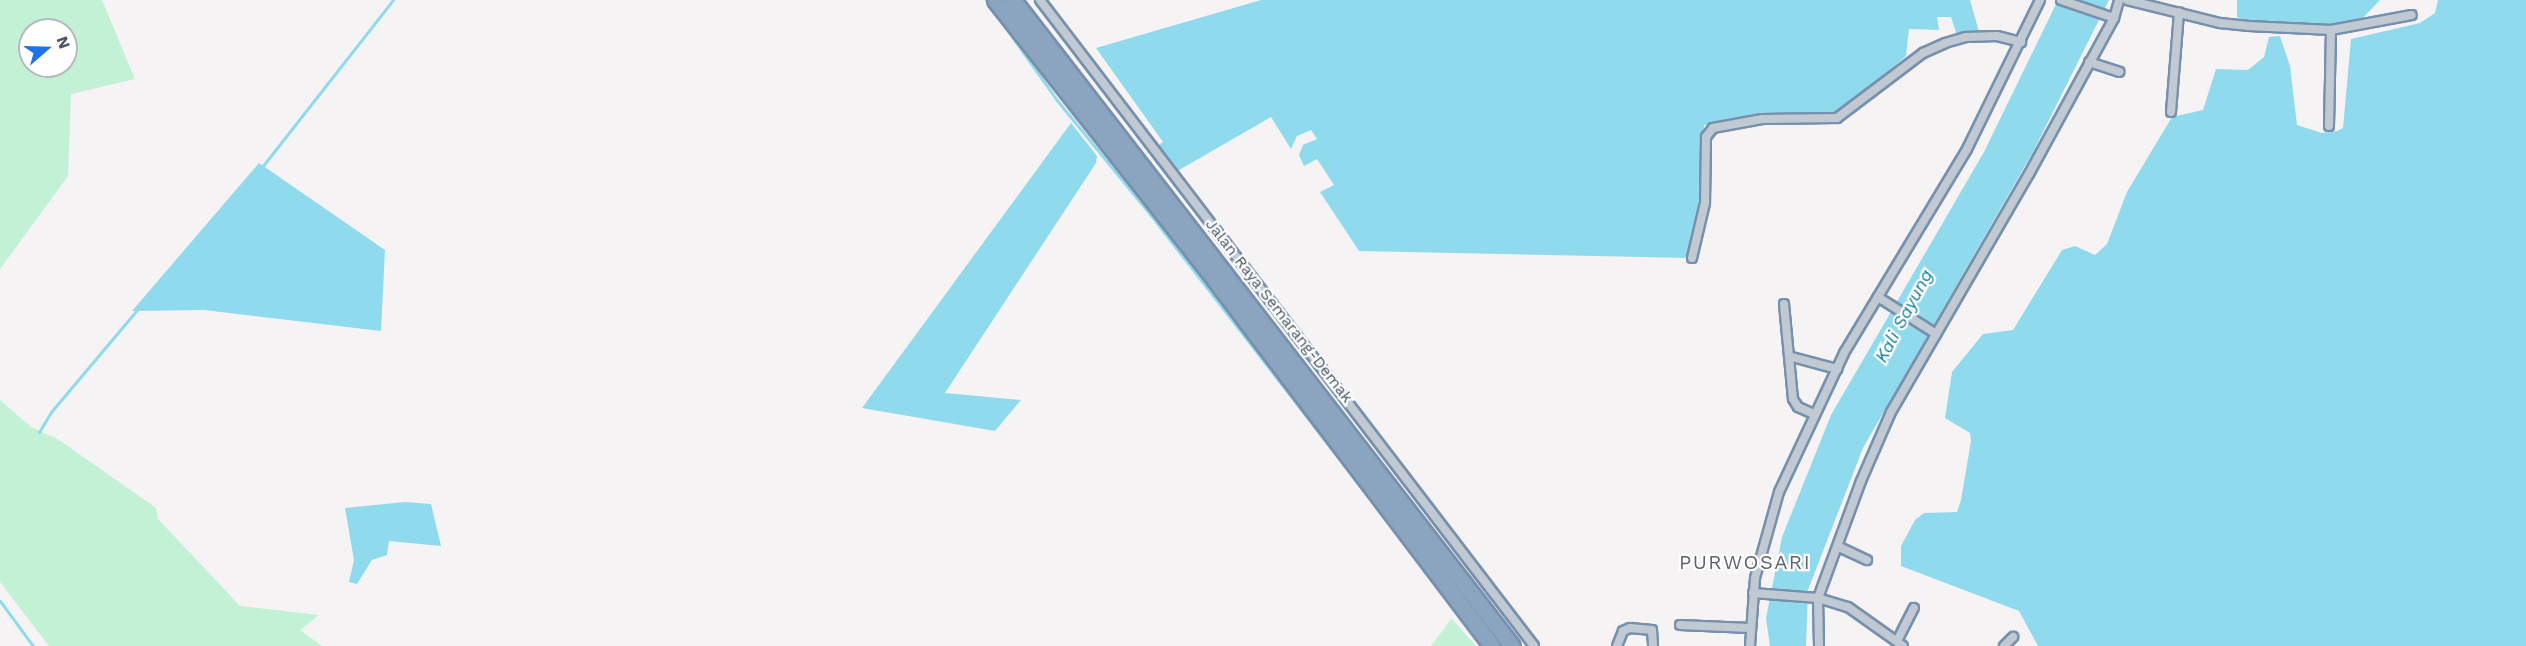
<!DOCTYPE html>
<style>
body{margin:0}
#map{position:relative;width:2526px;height:646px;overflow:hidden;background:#f5f3f3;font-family:"Work Sans",sans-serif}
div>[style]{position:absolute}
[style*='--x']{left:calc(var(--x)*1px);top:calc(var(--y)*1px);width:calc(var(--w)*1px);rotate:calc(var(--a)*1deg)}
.green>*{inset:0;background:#c3f1d5}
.water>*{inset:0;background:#90daee}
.stream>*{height:3px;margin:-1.5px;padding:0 1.5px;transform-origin:1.5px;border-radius:1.5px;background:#90daee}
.roads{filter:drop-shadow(2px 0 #7690ad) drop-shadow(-2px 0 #7690ad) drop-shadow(0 2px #7690ad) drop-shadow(0 -2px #7690ad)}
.street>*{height:8px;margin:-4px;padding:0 4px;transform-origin:4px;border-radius:4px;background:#c1cad2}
.highway>*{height:15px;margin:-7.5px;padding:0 7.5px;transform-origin:7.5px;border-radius:7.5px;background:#8ba5c1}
span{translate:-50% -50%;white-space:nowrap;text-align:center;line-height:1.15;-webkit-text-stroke:4.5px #fff;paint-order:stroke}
.street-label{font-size:16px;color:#4a5661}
.water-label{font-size:18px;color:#0c7c9b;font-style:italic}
.quarter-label{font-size:20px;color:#5f6368;letter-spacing:1.5px}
.north{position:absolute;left:18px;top:18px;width:60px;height:60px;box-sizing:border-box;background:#fff;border:2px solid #b7bbc0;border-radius:50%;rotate:70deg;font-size:16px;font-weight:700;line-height:24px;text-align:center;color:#4a5661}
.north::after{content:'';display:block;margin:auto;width:21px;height:27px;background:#1a73e8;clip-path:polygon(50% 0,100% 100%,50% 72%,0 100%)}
</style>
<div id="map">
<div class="green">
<div style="clip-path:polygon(evenodd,0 0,102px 0,135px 79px,71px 94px,68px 176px,0 269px,0 0,30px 30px,66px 30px,66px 66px,30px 66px,30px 30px)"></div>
<div style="clip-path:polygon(0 400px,31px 427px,59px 440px,156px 508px,158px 519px,240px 606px,319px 615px,300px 630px,322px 646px,49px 646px,0 582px)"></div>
<div style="clip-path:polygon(1452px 618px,1452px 619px,1476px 646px,1431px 646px)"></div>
</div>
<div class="water">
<div style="clip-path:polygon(1261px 0,1970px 0,1980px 35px,1958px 38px,1951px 17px,1937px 17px,1939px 30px,1909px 29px,1906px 56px,1839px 114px,1704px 125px,1702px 213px,1689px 258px,1359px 251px,1320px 192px,1334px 185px,1317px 159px,1304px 166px,1299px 155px,1303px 145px,1317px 139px,1311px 130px,1297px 136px,1291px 149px,1271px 117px,1174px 173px,1155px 148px,1163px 142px,1096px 48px)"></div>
<div style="clip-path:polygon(2058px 0,2109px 0,2033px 152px,1863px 448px,1808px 590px,1806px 646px,1770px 646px,1766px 618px,1782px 537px,1831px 415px,1984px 152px)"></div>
<div style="clip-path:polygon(2237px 0,2380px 0,2360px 21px,2309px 27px,2245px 23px,2237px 17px)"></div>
<div style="clip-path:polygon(2438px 0,2526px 0,2526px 646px,2038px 646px,2019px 611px,1901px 566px,1901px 546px,1915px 520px,1924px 513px,1957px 512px,1961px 500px,1971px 441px,1970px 433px,1945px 418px,1952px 372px,1983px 334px,2013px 330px,2062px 250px,2075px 246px,2095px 255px,2107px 244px,2127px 192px,2172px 117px,2203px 110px,2216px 69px,2248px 70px,2264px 57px,2269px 37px,2280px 36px,2290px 66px,2297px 125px,2322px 133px,2337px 131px,2343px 128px,2351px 39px,2420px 23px,2435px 13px)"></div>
<div style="clip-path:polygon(1071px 123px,1097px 156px,1096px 163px,945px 393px,1021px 400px,995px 431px,862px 408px)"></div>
<div style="clip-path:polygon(259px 163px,385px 250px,381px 331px,204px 310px,132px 311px)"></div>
<div style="clip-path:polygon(405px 502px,431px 504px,441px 546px,389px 541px,387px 555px,372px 560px,357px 584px,349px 582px,354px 560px,345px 508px)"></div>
</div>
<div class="stream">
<div style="--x:986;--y:0;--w:121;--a:54.7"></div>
<div style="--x:1056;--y:99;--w:154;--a:50.8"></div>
<div style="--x:1153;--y:218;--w:435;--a:52.3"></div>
<div style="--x:262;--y:167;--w:212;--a:-51.9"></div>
<div style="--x:39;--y:432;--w:23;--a:-59"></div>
<div style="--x:51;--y:412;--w:133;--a:-49.9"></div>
<div style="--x:0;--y:601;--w:56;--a:53.7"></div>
</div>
<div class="roads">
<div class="street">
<div style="--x:1040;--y:0;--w:813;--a:52.59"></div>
<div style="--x:2061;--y:0;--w:56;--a:18.8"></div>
<div style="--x:2127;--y:0;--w:96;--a:13.9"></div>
<div style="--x:2220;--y:23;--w:29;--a:6"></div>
<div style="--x:2249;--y:26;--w:82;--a:2.8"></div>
<div style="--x:2331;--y:30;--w:82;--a:-10.5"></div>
<div style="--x:2089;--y:62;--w:32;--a:18"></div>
<div style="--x:2171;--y:112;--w:100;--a:-85.4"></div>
<div style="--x:2329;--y:126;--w:96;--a:-88.8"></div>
<div style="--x:1692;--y:258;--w:57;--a:-76.7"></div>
<div style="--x:1705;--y:203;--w:66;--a:-89.1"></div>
<div style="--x:1706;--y:137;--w:11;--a:-52"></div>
<div style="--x:1713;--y:128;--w:50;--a:-10.4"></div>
<div style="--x:1762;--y:119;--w:75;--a:-0.8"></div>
<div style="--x:1837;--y:118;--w:108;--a:-37.1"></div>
<div style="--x:1923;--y:53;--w:24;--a:-24"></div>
<div style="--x:1945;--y:43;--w:22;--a:-16"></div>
<div style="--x:1966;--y:37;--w:31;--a:-2"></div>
<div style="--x:1997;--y:36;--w:25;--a:14"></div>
<div style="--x:1878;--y:297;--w:69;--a:32.5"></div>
<div style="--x:1784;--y:304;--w:95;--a:84.6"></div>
<div style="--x:1793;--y:399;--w:9;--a:58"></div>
<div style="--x:1798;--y:407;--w:17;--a:24"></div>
<div style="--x:1792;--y:357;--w:47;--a:14.9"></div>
<div style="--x:1839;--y:547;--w:31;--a:25"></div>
<div style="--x:1753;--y:593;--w:65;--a:4.4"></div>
<div style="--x:1818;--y:598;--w:31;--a:17"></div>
<div style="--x:1848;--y:607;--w:67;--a:35.3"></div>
<div style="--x:1680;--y:625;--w:70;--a:2.5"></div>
<div style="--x:1897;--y:641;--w:37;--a:-63"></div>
<div style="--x:1617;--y:646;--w:16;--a:-68"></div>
<div style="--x:1623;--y:631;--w:8;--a:-23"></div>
<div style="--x:1630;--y:628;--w:22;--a:5"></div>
<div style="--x:1652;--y:630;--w:16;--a:86"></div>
<div style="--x:1750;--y:646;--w:68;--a:-85.8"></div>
<div style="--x:1755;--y:578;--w:89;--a:-74.4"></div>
<div style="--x:1779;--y:492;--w:153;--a:-64.9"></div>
<div style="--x:1844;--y:353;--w:238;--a:-58.9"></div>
<div style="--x:1967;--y:149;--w:166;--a:-63.9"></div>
<div style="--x:1819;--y:646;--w:48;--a:-91.2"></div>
<div style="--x:1818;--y:598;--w:125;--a:-69.8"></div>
<div style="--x:1861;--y:481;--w:75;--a:-66.5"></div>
<div style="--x:1891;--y:412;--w:275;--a:-59.9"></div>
<div style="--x:2029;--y:174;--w:178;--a:-61.4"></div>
<div style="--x:2114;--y:18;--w:19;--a:-74"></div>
<div style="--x:2004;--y:646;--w:13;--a:-45"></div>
</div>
<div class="highway">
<div style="--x:995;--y:0;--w:356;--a:51.8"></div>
<div style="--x:1215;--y:280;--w:459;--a:52.9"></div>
<div style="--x:1013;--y:0;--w:816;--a:52.32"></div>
</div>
</div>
<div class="street-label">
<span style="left:1279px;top:311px;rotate:52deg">Jalan Raya Semarang-Demak</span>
</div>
<div class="water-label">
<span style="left:1904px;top:316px;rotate:-62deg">Kali Sayung</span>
</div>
<div class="quarter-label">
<span style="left:1745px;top:562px">PURWOSARI</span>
</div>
<div class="north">N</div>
</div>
